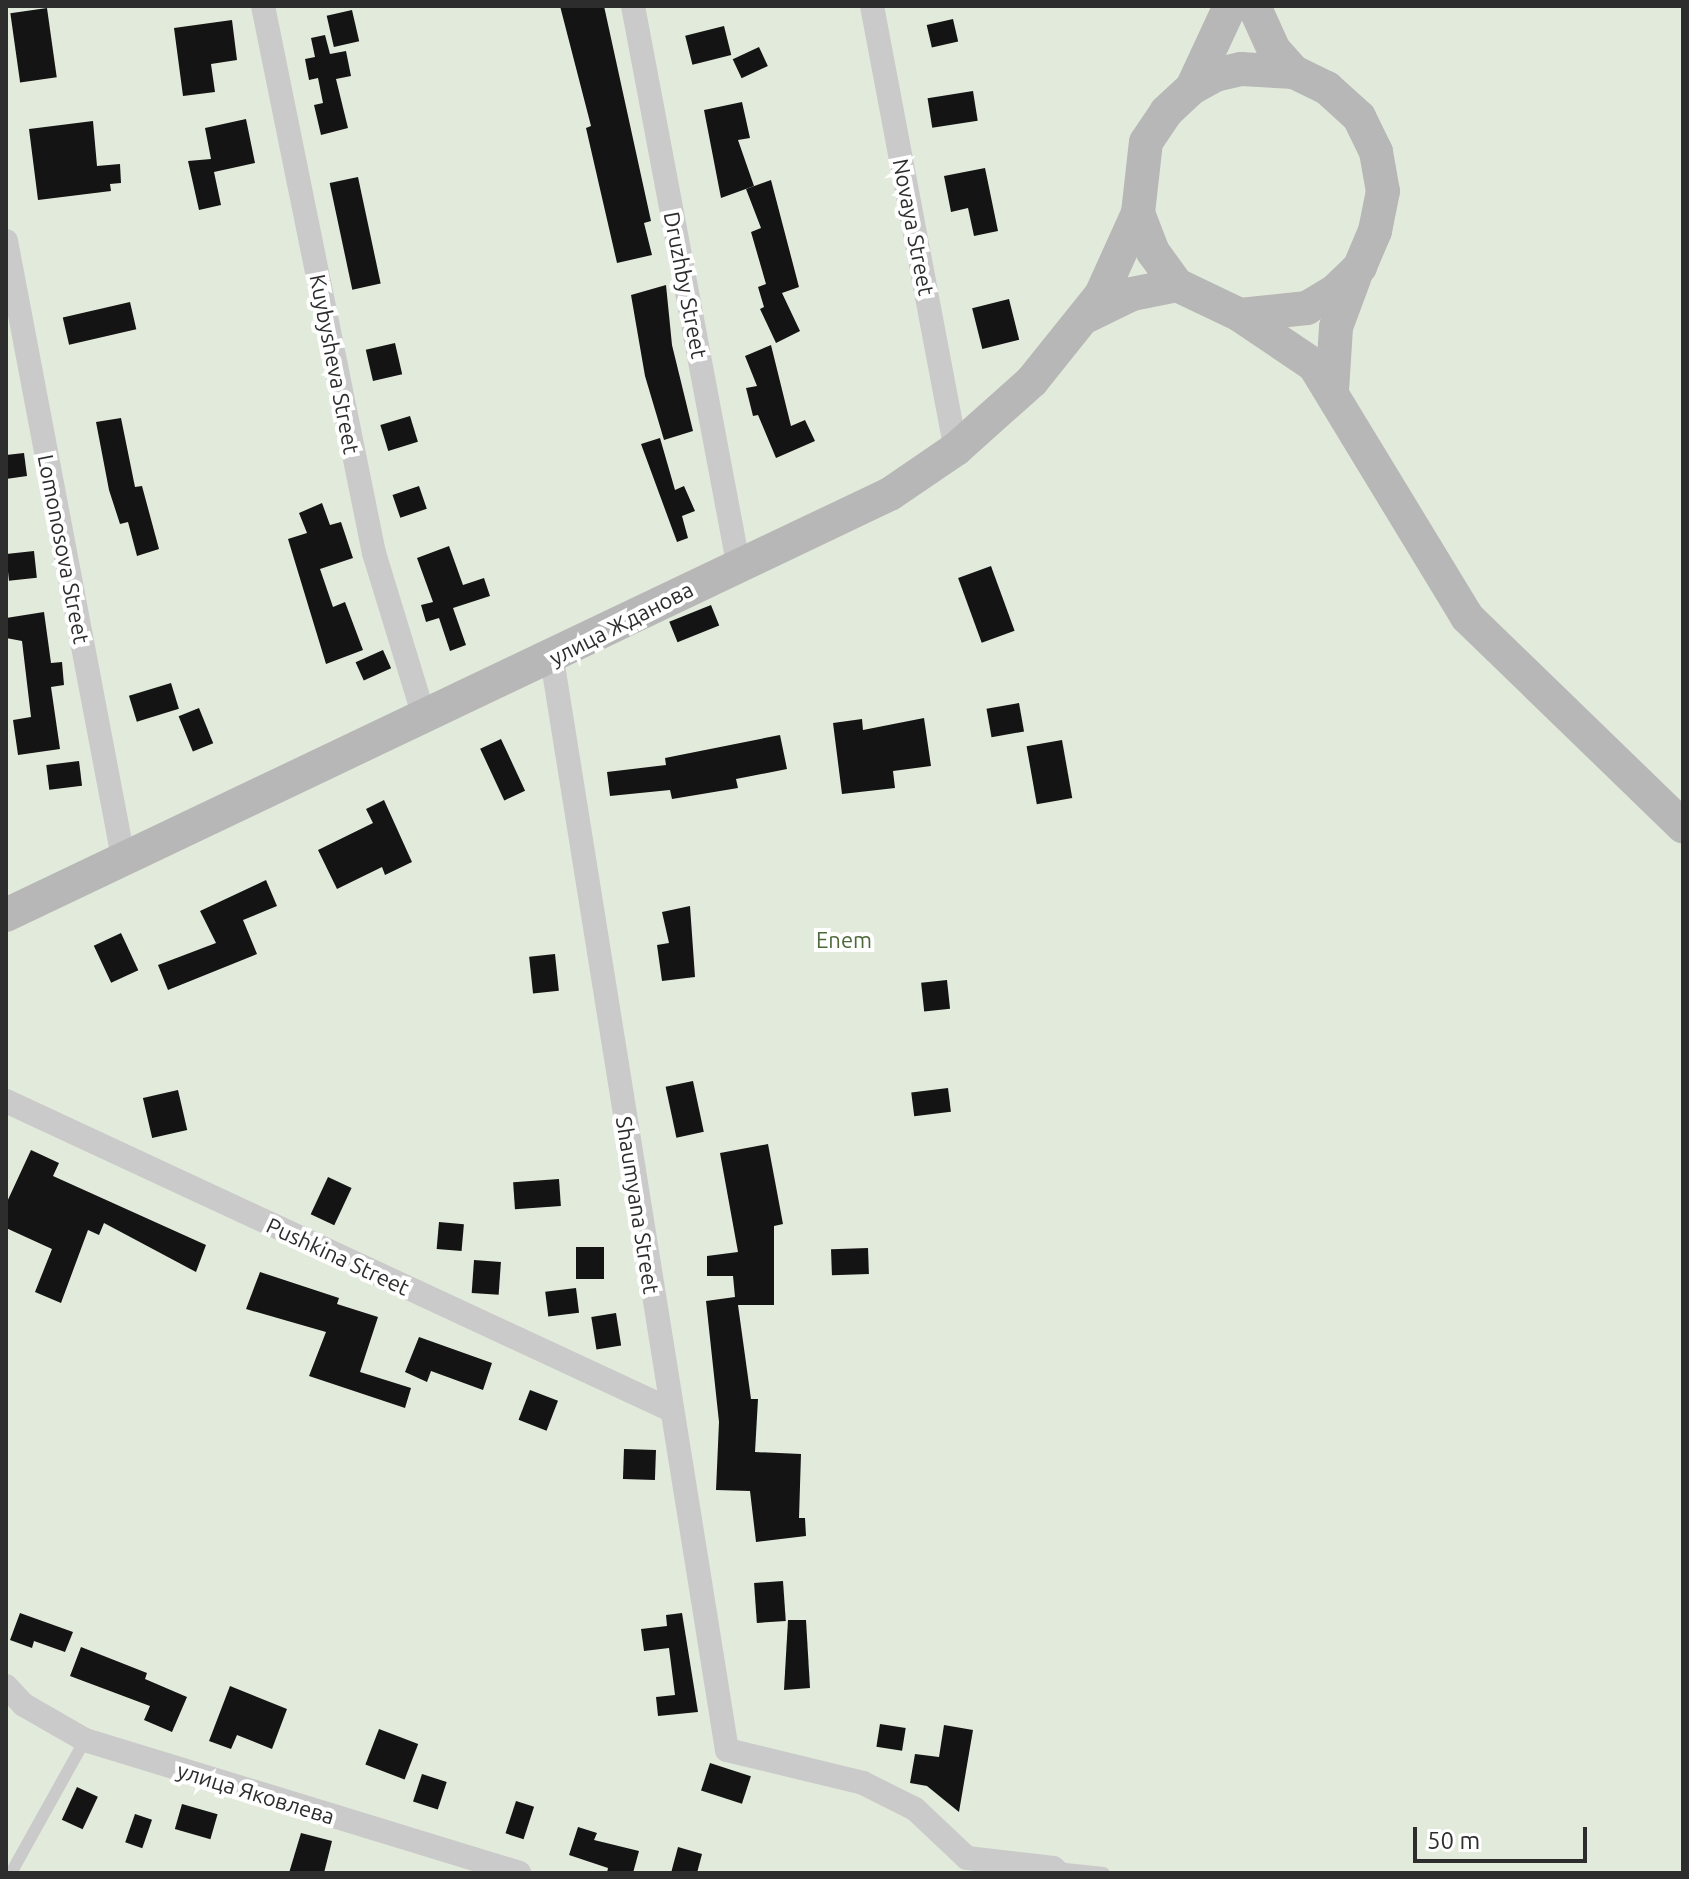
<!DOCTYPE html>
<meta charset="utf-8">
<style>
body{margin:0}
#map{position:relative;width:1689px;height:1879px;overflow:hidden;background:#fff;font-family:Ubuntu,sans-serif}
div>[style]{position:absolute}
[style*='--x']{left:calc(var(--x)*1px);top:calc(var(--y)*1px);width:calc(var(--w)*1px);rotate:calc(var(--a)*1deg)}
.green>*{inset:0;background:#e2ebdb;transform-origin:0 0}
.building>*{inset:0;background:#141414;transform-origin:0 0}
.lane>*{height:12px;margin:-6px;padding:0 6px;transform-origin:6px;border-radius:6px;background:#cacaca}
.street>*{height:24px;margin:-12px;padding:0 12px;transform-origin:12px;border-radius:12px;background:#cacaca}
.secondary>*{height:34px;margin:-17px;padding:0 17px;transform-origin:17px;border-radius:17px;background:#b7b7b7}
span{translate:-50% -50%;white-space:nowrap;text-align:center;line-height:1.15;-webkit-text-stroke:8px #fff;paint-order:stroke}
.street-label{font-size:22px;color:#2d2d2d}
.park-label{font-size:22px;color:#4d683b}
.frame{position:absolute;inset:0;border:8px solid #2d2d2d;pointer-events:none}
.scale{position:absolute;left:1413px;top:1827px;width:174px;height:36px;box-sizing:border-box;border:4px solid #2d2d2d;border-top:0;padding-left:10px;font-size:24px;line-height:28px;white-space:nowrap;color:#2d2d2d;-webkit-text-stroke:6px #fff;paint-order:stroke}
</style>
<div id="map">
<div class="green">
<div style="left:6px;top:6px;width:1677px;height:1867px"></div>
</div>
<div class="building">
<div style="clip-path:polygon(560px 6px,604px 6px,651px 221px,644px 223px,652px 255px,617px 263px,586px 128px,591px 126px)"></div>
<div style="left:47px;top:8px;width:70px;height:37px;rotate:82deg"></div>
<div style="left:352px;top:10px;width:32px;height:26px;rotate:77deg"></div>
<div style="left:953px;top:19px;width:23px;height:27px;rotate:77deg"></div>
<div style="clip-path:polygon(232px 20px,237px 60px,211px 64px,215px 92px,183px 96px,174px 28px)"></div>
<div style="left:724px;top:26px;width:30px;height:40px;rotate:76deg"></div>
<div style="clip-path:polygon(325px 35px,330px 54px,346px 51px,351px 76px,336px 79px,348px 128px,321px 135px,314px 105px,323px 103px,318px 78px,309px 80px,305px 59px,315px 57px,311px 38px)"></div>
<div style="left:759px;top:47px;width:21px;height:29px;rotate:65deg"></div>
<div style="left:973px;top:91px;width:30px;height:46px;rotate:81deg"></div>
<div style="clip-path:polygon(742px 102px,750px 138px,738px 140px,754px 186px,721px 198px,704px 110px)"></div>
<div style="clip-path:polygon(246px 119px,255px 163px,214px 172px,221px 205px,199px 210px,188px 161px,211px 159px,205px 128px)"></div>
<div style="clip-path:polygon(93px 121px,97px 166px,120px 164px,121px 183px,110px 184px,111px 191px,38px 200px,29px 129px)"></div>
<div style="clip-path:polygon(985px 168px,998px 231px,974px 236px,968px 208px,951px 212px,944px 176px)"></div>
<div style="left:358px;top:177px;width:109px;height:29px;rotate:78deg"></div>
<div style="clip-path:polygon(771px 180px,799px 287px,782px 293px,800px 331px,776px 343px,760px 309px,764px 307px,758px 287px,766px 284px,751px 232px,761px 228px,746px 189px)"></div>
<div style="clip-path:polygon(666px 285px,672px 345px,693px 431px,664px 440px,645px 376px,631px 295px)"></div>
<div style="left:1009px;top:299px;width:42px;height:38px;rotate:76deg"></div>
<div style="left:130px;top:302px;width:28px;height:69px;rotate:77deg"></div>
<div style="left:395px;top:343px;width:32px;height:30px;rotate:77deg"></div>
<div style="clip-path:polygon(771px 345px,791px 426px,805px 420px,815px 441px,776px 458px,758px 415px,753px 416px,746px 388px,757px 386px,745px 356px)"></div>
<div style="left:410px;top:416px;width:27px;height:31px;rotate:73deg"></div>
<div style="clip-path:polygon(121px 418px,135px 487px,142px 486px,159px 549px,137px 556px,128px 522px,120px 524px,109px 490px,96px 422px)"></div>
<div style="clip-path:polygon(660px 438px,675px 490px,684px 486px,695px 511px,682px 516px,688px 538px,677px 542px,641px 444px)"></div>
<div style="clip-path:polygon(24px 453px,27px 476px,6px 479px,6px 455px)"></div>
<div style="left:419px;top:486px;width:24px;height:28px;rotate:71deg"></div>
<div style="clip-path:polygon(322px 503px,330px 525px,341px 522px,353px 558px,320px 569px,333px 607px,345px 602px,363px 650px,326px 664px,288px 539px,307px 533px,299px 513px)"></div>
<div style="clip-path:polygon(449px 546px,463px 585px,484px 578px,490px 596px,453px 608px,466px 645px,450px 651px,439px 618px,426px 622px,421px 605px,433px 602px,417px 558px)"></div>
<div style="left:34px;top:551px;width:27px;height:28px;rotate:84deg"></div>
<div style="left:991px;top:566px;width:69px;height:35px;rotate:70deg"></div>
<div style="left:711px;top:605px;width:22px;height:45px;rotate:68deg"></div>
<div style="clip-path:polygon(44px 612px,51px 663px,62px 662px,64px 685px,51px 687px,60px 749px,18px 755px,13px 720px,31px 717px,22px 641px,6px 638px,6px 618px)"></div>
<div style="left:383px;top:650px;width:20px;height:30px;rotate:66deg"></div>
<div style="left:171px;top:683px;width:27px;height:44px;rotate:73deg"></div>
<div style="left:1019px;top:703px;width:29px;height:33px;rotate:80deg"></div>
<div style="left:199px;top:708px;width:38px;height:22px;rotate:68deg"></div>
<div style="clip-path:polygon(924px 718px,931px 766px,893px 771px,895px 788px,842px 794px,833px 723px,862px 719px,863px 730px)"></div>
<div style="clip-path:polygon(780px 735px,787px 769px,736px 779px,738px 788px,672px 799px,670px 790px,610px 796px,607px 772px,666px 765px,665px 758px)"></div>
<div style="left:501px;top:739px;width:57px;height:23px;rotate:65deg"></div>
<div style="left:1062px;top:740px;width:59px;height:36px;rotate:80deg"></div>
<div style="left:79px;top:761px;width:25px;height:33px;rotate:83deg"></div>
<div style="clip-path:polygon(384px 800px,412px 862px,385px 875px,382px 867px,337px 889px,318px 850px,373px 823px,366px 809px)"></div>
<div style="clip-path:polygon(266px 880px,277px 906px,243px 920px,257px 954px,168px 990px,158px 965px,216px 943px,200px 911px)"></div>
<div style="clip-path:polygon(690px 906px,695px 977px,662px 981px,657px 945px,669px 943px,662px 912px)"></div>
<div style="left:121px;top:933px;width:41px;height:30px;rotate:65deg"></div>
<div style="left:555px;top:954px;width:37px;height:26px;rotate:84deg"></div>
<div style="left:947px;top:980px;width:29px;height:26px;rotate:84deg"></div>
<div style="left:693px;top:1081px;width:52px;height:28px;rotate:78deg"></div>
<div style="left:948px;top:1088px;width:24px;height:37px;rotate:83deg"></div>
<div style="left:178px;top:1090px;width:41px;height:36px;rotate:77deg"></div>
<div style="clip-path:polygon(768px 1144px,783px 1224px,774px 1226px,774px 1305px,738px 1305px,751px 1399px,758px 1399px,755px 1452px,801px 1454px,799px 1518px,805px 1518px,806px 1536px,756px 1542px,750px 1491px,716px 1490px,719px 1422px,706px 1301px,735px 1297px,733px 1276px,707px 1276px,707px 1256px,738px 1252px,720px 1153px)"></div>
<div style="clip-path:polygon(31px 1150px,59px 1163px,53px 1176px,206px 1245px,196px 1272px,104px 1223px,99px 1235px,88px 1230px,61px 1303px,35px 1292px,52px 1249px,6px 1228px,6px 1204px)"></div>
<div style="left:328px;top:1177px;width:26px;height:41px;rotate:25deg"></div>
<div style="left:559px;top:1179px;width:27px;height:46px;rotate:86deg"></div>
<div style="left:439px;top:1222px;width:25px;height:27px;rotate:5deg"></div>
<div style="left:604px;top:1247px;width:32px;height:28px;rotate:90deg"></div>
<div style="left:868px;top:1248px;width:26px;height:37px;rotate:88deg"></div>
<div style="left:474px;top:1260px;width:27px;height:33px;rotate:4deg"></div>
<div style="clip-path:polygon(260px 1272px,339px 1298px,337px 1304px,378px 1317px,360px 1372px,411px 1388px,405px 1408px,309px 1376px,326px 1332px,246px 1309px)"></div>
<div style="left:576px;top:1288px;width:25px;height:31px;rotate:83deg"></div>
<div style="left:616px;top:1313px;width:33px;height:25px;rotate:81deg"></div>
<div style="clip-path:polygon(419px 1337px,492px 1363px,483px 1390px,431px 1371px,427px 1382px,405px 1372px)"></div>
<div style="left:530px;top:1390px;width:30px;height:32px;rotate:21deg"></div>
<div style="left:624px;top:1449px;width:32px;height:30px;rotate:2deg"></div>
<div style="left:783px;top:1581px;width:40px;height:29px;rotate:86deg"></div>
<div style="clip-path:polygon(20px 1613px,73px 1632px,65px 1652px,34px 1641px,32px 1648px,10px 1640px)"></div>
<div style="clip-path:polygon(682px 1613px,698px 1712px,658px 1716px,656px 1697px,675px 1695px,669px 1648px,644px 1651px,641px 1629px,667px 1626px,666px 1615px)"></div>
<div style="clip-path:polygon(788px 1620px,806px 1620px,810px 1688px,784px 1690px)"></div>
<div style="clip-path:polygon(81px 1647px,147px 1673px,145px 1679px,187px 1697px,172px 1732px,144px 1720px,150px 1706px,70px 1676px)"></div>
<div style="clip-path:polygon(230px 1686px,287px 1709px,272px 1749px,237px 1735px,231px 1749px,209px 1741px)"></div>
<div style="left:880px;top:1724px;width:26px;height:23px;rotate:9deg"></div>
<div style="clip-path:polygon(944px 1725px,973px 1730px,959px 1812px,927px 1786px,910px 1783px,915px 1754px,939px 1757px)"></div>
<div style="left:379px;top:1729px;width:42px;height:38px;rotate:21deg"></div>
<div style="left:710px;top:1763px;width:43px;height:29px;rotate:18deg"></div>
<div style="left:422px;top:1774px;width:26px;height:29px;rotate:18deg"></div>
<div style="left:77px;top:1787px;width:23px;height:36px;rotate:25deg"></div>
<div style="left:516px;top:1801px;width:19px;height:34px;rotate:18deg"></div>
<div style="left:182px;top:1804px;width:37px;height:26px;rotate:16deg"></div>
<div style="left:135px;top:1814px;width:18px;height:30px;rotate:19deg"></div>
<div style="clip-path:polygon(578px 1827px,597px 1833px,594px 1840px,639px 1851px,633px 1873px,607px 1873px,608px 1868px,569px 1855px)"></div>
<div style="clip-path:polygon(301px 1833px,332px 1841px,324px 1873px,289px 1873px)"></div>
<div style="clip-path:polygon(678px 1847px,702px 1854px,697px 1873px,671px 1873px)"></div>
</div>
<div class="lane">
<div style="--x:1056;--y:1868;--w:48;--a:5.9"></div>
<div style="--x:11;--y:1873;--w:152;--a:-60.9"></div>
</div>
<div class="street">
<div style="--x:263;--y:6;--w:558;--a:78.53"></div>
<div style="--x:374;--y:553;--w:171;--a:73"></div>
<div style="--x:633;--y:6;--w:567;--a:79.32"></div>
<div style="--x:872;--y:6;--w:451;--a:79.3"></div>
<div style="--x:6;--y:241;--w:627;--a:79.25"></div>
<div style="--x:552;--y:659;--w:1105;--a:80.89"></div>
<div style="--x:727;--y:1750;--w:140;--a:13.6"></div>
<div style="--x:863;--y:1783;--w:58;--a:26.6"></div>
<div style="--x:915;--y:1809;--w:71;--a:43.3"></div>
<div style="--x:967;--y:1858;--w:87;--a:6.6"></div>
<div style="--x:1053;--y:1868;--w:8;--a:40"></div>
<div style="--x:6;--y:1101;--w:733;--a:24.92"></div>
<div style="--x:6;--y:1686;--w:26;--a:47"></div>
<div style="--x:24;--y:1705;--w:70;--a:29.8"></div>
<div style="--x:85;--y:1740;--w:454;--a:17"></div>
</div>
<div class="secondary">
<div style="--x:1254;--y:6;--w:48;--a:65.6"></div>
<div style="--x:1274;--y:50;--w:30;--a:48"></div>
<div style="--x:1294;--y:72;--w:37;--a:26"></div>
<div style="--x:1327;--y:88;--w:43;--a:42.2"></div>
<div style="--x:1359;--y:117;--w:39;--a:64"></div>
<div style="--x:1376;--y:152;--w:40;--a:80"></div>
<div style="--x:1383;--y:191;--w:41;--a:101.3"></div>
<div style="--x:1375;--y:231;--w:39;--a:113"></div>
<div style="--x:1360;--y:267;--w:35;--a:136"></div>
<div style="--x:1335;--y:291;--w:33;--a:149"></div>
<div style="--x:1307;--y:308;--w:67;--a:174"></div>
<div style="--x:1240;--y:315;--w:70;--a:-154.5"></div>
<div style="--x:1177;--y:285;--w:41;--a:-126"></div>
<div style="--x:1153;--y:252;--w:42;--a:-111"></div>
<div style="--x:1138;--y:213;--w:71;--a:-83.6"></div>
<div style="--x:1146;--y:142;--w:36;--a:-56"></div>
<div style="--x:1166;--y:112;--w:35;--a:-43"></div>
<div style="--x:1192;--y:88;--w:26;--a:-29"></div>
<div style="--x:1215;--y:75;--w:27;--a:-13"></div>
<div style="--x:1241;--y:69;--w:53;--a:3.2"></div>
<div style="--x:1192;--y:88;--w:90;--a:-65.1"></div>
<div style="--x:1241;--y:316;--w:88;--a:33.9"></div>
<div style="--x:1314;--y:365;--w:295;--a:58.7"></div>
<div style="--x:1467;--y:617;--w:301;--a:44.1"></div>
<div style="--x:1085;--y:317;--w:52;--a:-26.1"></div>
<div style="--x:1132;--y:294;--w:46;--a:-11.3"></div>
<div style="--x:1332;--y:391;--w:64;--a:-86.4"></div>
<div style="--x:1336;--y:327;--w:54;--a:-69.6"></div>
<div style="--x:6;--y:915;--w:979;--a:-25.47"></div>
<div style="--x:890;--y:494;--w:80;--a:-34.3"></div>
<div style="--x:956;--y:449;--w:102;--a:-41.8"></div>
<div style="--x:1032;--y:381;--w:110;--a:-51.3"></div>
<div style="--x:1101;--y:295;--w:90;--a:-65.7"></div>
</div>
<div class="street-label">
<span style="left:914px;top:227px;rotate:79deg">Novaya Street</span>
<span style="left:686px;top:285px;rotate:79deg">Druzhby Street</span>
<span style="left:335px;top:364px;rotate:79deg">Kuybysheva Street</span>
<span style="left:64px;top:549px;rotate:79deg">Lomonosova Street</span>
<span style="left:621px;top:623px;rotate:-27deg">улица Жданова</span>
<span style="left:638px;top:1205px;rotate:81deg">Shaumyana Street</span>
<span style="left:338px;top:1256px;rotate:25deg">Pushkina Street</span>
<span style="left:256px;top:1793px;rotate:17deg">улица Яковлева</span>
</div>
<div class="park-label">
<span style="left:844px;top:940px">Enem</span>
</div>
<div class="frame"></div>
<div class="scale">50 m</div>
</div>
